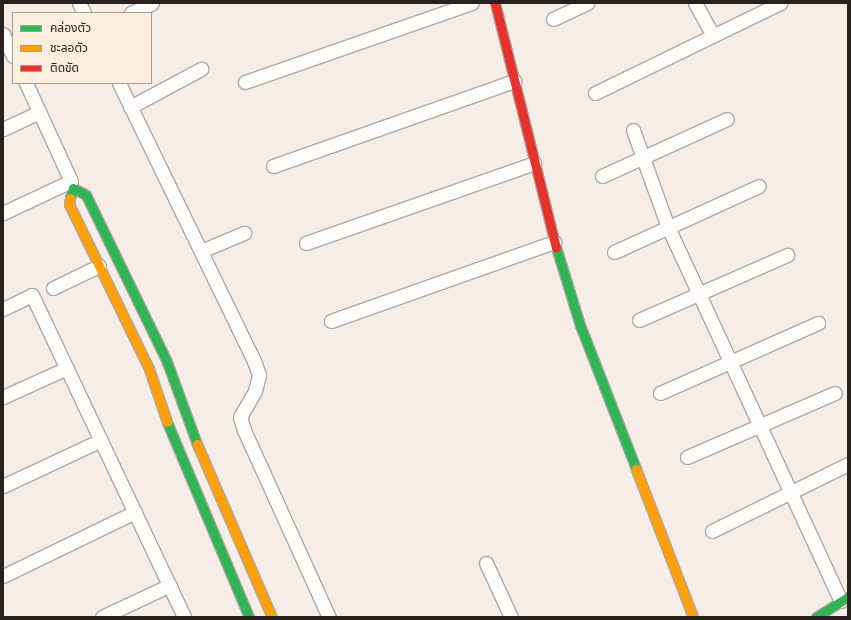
<!DOCTYPE html>
<meta charset="utf-8">
<style>
body{margin:0}
#map{position:relative;width:851px;height:620px;overflow:hidden;background:#f6eee6;font-family:Lato,"Noto Sans Thai",sans-serif}
div>[style]{position:absolute}
[style*='--x']{left:calc(var(--x)*1px);top:calc(var(--y)*1px);width:calc(var(--w)*1px);rotate:calc(var(--a)*1deg)}
.roads{filter:drop-shadow(1px 0 #aea8a2) drop-shadow(-1px 0 #aea8a2) drop-shadow(0 1px #aea8a2) drop-shadow(0 -1px #aea8a2)}
.street>*{height:13px;margin:-6.5px;padding:0 6.5px;transform-origin:6.5px;border-radius:6.5px;background:#fefcfb}
.fast>*{height:9px;margin:-4.5px;padding:0 4.5px;transform-origin:4.5px;border-radius:4.5px;background:#30b455}
.slow>*{height:9px;margin:-4.5px;padding:0 4.5px;transform-origin:4.5px;border-radius:4.5px;background:#ff9f0a}
.jam>*{height:9px;margin:-4.5px;padding:0 4.5px;transform-origin:4.5px;border-radius:4.5px;background:#e5322d}
span{translate:-50% -50%;white-space:nowrap;text-align:center;line-height:1.15;-webkit-text-stroke:3px #fcefe0;paint-order:stroke}
.frame{position:absolute;inset:0;border:4px solid #27221d;pointer-events:none}
.legend{position:absolute;left:12px;top:12px;width:140px;height:72px;box-sizing:border-box;background:#fcefe0;border:1px solid #a79d92;margin:0;padding:5px 7px;list-style:none;font-size:12px;color:#27221d}
.legend li{display:flex;align-items:center;gap:8px;height:20px}
.legend b{width:20px;border:1px solid #a79d92}
</style>
<div id="map">
<div class="roads">
<div class="street">
<div style="--x:79;--y:3;--w:11;--a:63"></div>
<div style="--x:695;--y:3;--w:37;--a:61"></div>
<div style="--x:131;--y:13;--w:23;--a:-25"></div>
<div style="--x:553;--y:19;--w:38;--a:-25"></div>
<div style="--x:3;--y:34;--w:24;--a:66"></div>
<div style="--x:245;--y:82;--w:240;--a:-19.2"></div>
<div style="--x:119;--y:83;--w:309;--a:64.1"></div>
<div style="--x:254;--y:361;--w:15;--a:70"></div>
<div style="--x:259;--y:375;--w:16;--a:104"></div>
<div style="--x:255;--y:391;--w:30;--a:120"></div>
<div style="--x:240;--y:417;--w:14;--a:73"></div>
<div style="--x:244;--y:430;--w:205;--a:65.6"></div>
<div style="--x:595;--y:93;--w:206;--a:-25.9"></div>
<div style="--x:130;--y:107;--w:81;--a:-28.2"></div>
<div style="--x:3;--y:129;--w:40;--a:-25"></div>
<div style="--x:633;--y:130;--w:103;--a:70.2"></div>
<div style="--x:668;--y:227;--w:412;--a:65.2"></div>
<div style="--x:273;--y:166;--w:256;--a:-19.4"></div>
<div style="--x:602;--y:176;--w:137;--a:-24.5"></div>
<div style="--x:3;--y:213;--w:75;--a:-25.2"></div>
<div style="--x:71;--y:181;--w:108;--a:-114.7"></div>
<div style="--x:306;--y:243;--w:242;--a:-19.3"></div>
<div style="--x:201;--y:251;--w:47;--a:-22.7"></div>
<div style="--x:614;--y:252;--w:159;--a:-24.5"></div>
<div style="--x:53;--y:288;--w:51;--a:-25.6"></div>
<div style="--x:3;--y:309;--w:32;--a:-26"></div>
<div style="--x:32;--y:295;--w:356;--a:64.7"></div>
<div style="--x:639;--y:320;--w:162;--a:-23.7"></div>
<div style="--x:331;--y:321;--w:237;--a:-19.5"></div>
<div style="--x:660;--y:393;--w:173;--a:-23.9"></div>
<div style="--x:3;--y:397;--w:70;--a:-24.4"></div>
<div style="--x:687;--y:457;--w:161;--a:-23.4"></div>
<div style="--x:3;--y:486;--w:108;--a:-25.1"></div>
<div style="--x:712;--y:531;--w:152;--a:-26.2"></div>
<div style="--x:486;--y:563;--w:60;--a:65.2"></div>
<div style="--x:3;--y:576;--w:147;--a:-25.9"></div>
<div style="--x:102;--y:617;--w:75;--a:-25.2"></div>
</div>
<div class="fast">
<div style="--x:70;--y:198;--w:10;--a:-73"></div>
<div style="--x:73;--y:188;--w:15;--a:28"></div>
<div style="--x:86;--y:195;--w:186;--a:64.1"></div>
<div style="--x:167;--y:362;--w:87;--a:69.9"></div>
<div style="--x:556;--y:247;--w:82;--a:72.9"></div>
<div style="--x:580;--y:325;--w:155;--a:68.7"></div>
<div style="--x:167;--y:422;--w:212;--a:67.2"></div>
<div style="--x:816;--y:617;--w:38;--a:-32"></div>
</div>
<div class="slow">
<div style="--x:70;--y:198;--w:6;--a:99"></div>
<div style="--x:69;--y:204;--w:183;--a:64.1"></div>
<div style="--x:149;--y:369;--w:56;--a:71.2"></div>
<div style="--x:197;--y:444;--w:189;--a:66.6"></div>
<div style="--x:636;--y:469;--w:159;--a:68.9"></div>
</div>
<div class="jam">
<div style="--x:495;--y:3;--w:252;--a:76"></div>
</div>
</div>
<div class="frame"></div>
<ul class="legend">
<li><b style="height:5px;background:#30b455"></b>คล่องตัว</li>
<li><b style="height:5px;background:#ff9f0a"></b>ชะลอตัว</li>
<li><b style="height:5px;background:#e5322d"></b>ติดขัด</li>
</ul>
</div>
